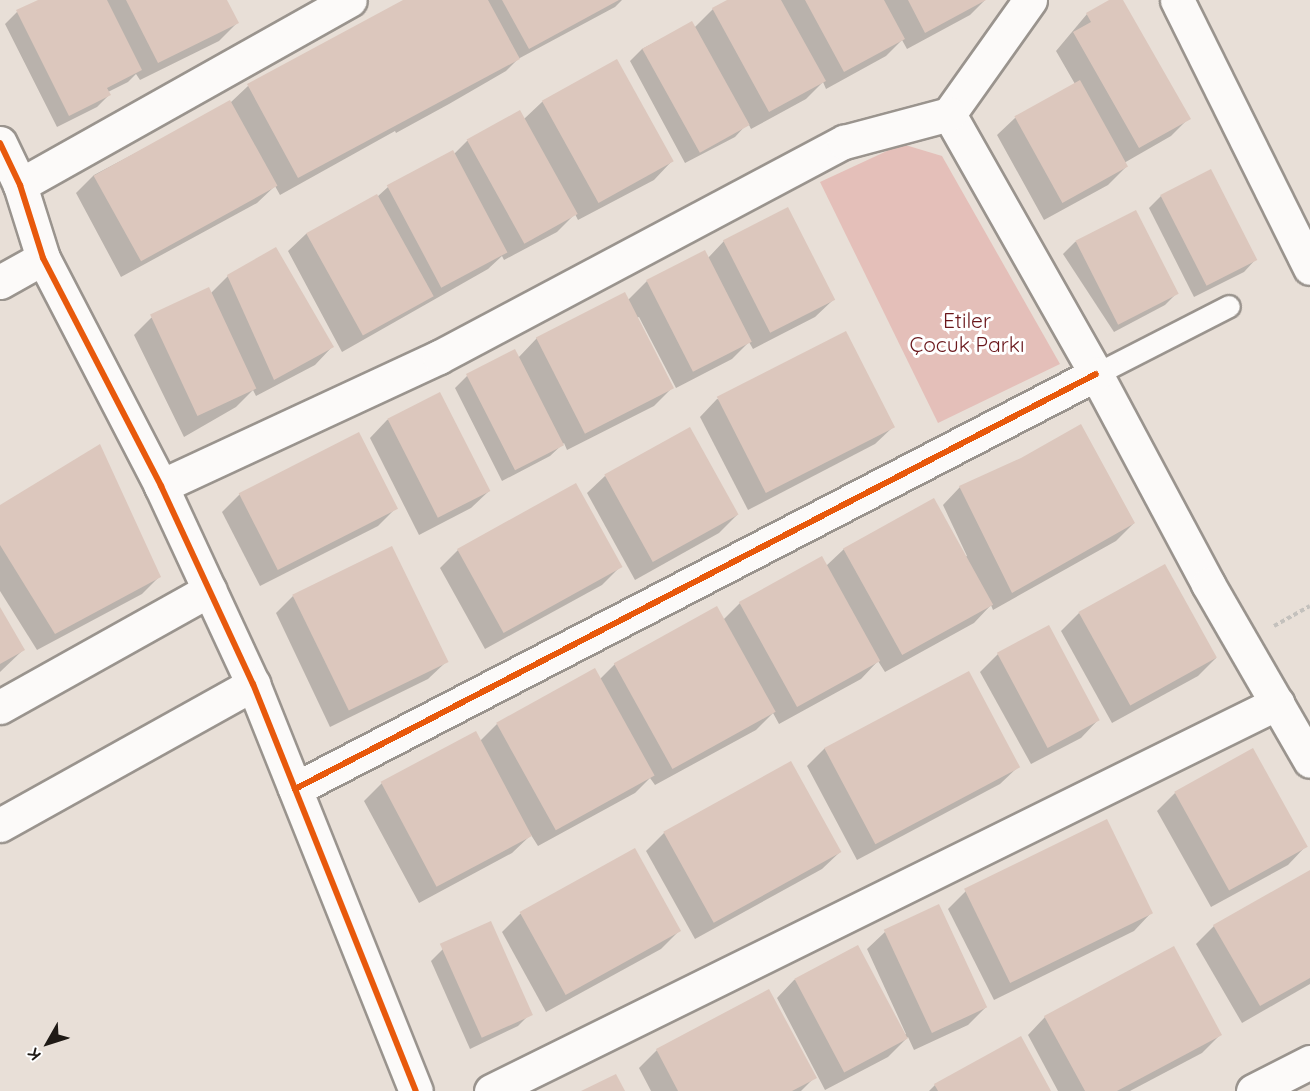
<!DOCTYPE html>
<meta charset="utf-8">
<style>
body{margin:0}
#map{position:relative;width:1310px;height:1091px;overflow:hidden;background:#e8dfd7;font-family:Quicksand,sans-serif}
div>[style]{position:absolute}
[style*='--x']{left:calc(var(--x)*1px);top:calc(var(--y)*1px);width:calc(var(--w)*1px);rotate:calc(var(--a)*1deg)}
.green>*{inset:0;background:#e4bfb9}
.shadow>*{inset:0;background:#0003}
.building>*{inset:0;background:#dcc7bd;transform-origin:0 0}
.path>*{height:4px;margin-top:-2px;transform-origin:0;background:repeating-linear-gradient(90deg,#c4c1bd 0 4.5px,transparent 0 7.5px)}
.roads{filter:drop-shadow(2px 0 #9a948e) drop-shadow(-2px 0 #9a948e) drop-shadow(0 2px #9a948e) drop-shadow(0 -2px #9a948e)}
.lane>*{height:21px;margin:-10.5px;padding:0 10.5px;transform-origin:10.5px;border-radius:10.5px;background:#fcfaf9}
.street>*{height:33px;margin:-16.5px;padding:0 16.5px;transform-origin:16.5px;border-radius:16.5px;background:#fcfaf9}
.secondary>*{height:33px;margin:-16.5px;padding:0 16.5px;transform-origin:16.5px;border-radius:16.5px;background:#fcfaf9}
.cycleway>*{height:6px;margin:-3px;padding:0 3px;transform-origin:3px;border-radius:3px;background:#e8590c}
span{translate:-50% -50%;white-space:nowrap;text-align:center;line-height:1.15;-webkit-text-stroke:6px #fff;paint-order:stroke}
.park-label{font-size:21px;color:#6a171b}
.north{position:absolute;left:18px;top:1013px;width:60px;height:60px;-webkit-text-stroke:4px #fff;paint-order:stroke;rotate:231deg;font-size:16px;font-weight:700;line-height:24px;text-align:center;color:#1f1a15}
.north::after{content:'';display:block;margin:auto;width:21px;height:27px;background:#1f1a15;clip-path:polygon(50% 0,100% 100%,50% 72%,0 100%)}
</style>
<div id="map">
<div class="green">
<div style="clip-path:polygon(902px 144px,942px 156px,1060px 364px,938px 423px,820px 182px)"></div>
</div>
<div class="shadow">
<div style="clip-path:polygon(41px 0,226px 0,237px 23px,219px 41px,140px 80px,136px 74px,128px 82px,108px 92px,109px 95px,97px 107px,57px 127px,5px 24px,17px 12px)"></div>
<div style="clip-path:polygon(407px 0,622px 0,615px 7px,518px 59px,506px 71px,449px 104px,396px 133px,395px 131px,280px 195px,275px 186px,257px 203px,121px 277px,76px 193px,94px 175px,230px 103px,248px 86px)"></div>
<div style="clip-path:polygon(730px 0,985px 0,970px 15px,907px 49px,902px 40px,886px 56px,826px 89px,823px 82px,806px 99px,751px 129px,748px 123px,735px 137px,685px 163px,630px 61px,642px 49px,692px 23px,694px 28px,713px 9px)"></div>
<div style="clip-path:polygon(1112px 0,1121px 0,1189px 118px,1171px 136px,1124px 163px,1126px 167px,1108px 185px,1044px 220px,997px 135px,1015px 118px,1075px 84px,1056px 51px,1087px 14px)"></div>
<div style="clip-path:polygon(617px 61px,671px 162px,654px 180px,578px 220px,575px 214px,557px 232px,504px 260px,502px 256px,488px 269px,342px 352px,288px 251px,306px 234px,377px 197px,388px 187px,454px 154px,467px 141px,520px 112px,524px 119px,542px 102px)"></div>
<div style="clip-path:polygon(1161px 196px,1256px 259px,1244px 272px,1194px 297px,1149px 208px)"></div>
<div style="clip-path:polygon(1135px 212px,1177px 293px,1165px 305px,1114px 332px,1063px 254px,1075px 242px)"></div>
<div style="clip-path:polygon(724px 241px,833px 300px,815px 317px,753px 349px,749px 342px,732px 359px,676px 388px,639px 317px,636px 318px,672px 388px,654px 406px,567px 450px,564px 443px,550px 456px,502px 481px,455px 388px,467px 376px,518px 358px,537px 338px,627px 301px,647px 281px,708px 258px)"></div>
<div style="clip-path:polygon(228px 276px,332px 347px,315px 365px,256px 396px,253px 390px,236px 407px,184px 437px,134px 335px,151px 318px,208px 289px,210px 294px)"></div>
<div style="clip-path:polygon(439px 394px,489px 491px,471px 508px,419px 535px,370px 438px,387px 420px)"></div>
<div style="clip-path:polygon(717px 399px,893px 427px,875px 444px,748px 510px,700px 417px)"></div>
<div style="clip-path:polygon(605px 476px,737px 515px,719px 533px,635px 580px,587px 493px)"></div>
<div style="clip-path:polygon(960px 487px,1134px 523px,1116px 541px,993px 610px,991px 605px,974px 623px,885px 672px,878px 661px,861px 679px,779px 724px,773px 713px,756px 730px,655px 785px,650px 778px,635px 793px,538px 846px,531px 835px,512px 853px,419px 903px,364px 801px,382px 783px,480px 741px,497px 724px,600px 679px,615px 664px,723px 620px,740px 603px,826px 566px,844px 549px,965px 557px,967px 556px,943px 505px)"></div>
<div style="clip-path:polygon(240px 494px,396px 508px,378px 526px,260px 586px,222px 512px)"></div>
<div style="clip-path:polygon(0 507px,160px 576px,142px 594px,37px 650px,0 591px)"></div>
<div style="clip-path:polygon(458px 550px,620px 567px,602px 585px,485px 649px,440px 568px)"></div>
<div style="clip-path:polygon(293px 596px,446px 662px,428px 679px,330px 727px,276px 613px)"></div>
<div style="clip-path:polygon(0 610px,23px 650px,0 672px)"></div>
<div style="clip-path:polygon(1079px 613px,1216px 658px,1198px 676px,1112px 723px,1061px 631px)"></div>
<div style="clip-path:polygon(998px 654px,1098px 720px,1081px 738px,1031px 764px,980px 672px)"></div>
<div style="clip-path:polygon(825px 748px,1018px 767px,1000px 784px,857px 860px,807px 766px)"></div>
<div style="clip-path:polygon(1175px 793px,1305px 847px,1288px 865px,1211px 907px,1157px 811px)"></div>
<div style="clip-path:polygon(664px 833px,840px 852px,822px 869px,695px 939px,646px 851px)"></div>
<div style="clip-path:polygon(634px 850px,679px 931px,661px 949px,546px 1012px,502px 932px,520px 914px)"></div>
<div style="clip-path:polygon(1310px 872px,1310px 984px,1242px 1023px,1196px 944px,1214px 926px)"></div>
<div style="clip-path:polygon(966px 891px,1151px 913px,1134px 931px,994px 1000px,948px 909px)"></div>
<div style="clip-path:polygon(885px 932px,986px 1007px,968px 1025px,914px 1050px,908px 1037px,888px 1057px,825px 1090px,777px 998px,794px 980px,858px 947px,904px 1035px,906px 1034px,867px 949px)"></div>
<div style="clip-path:polygon(443px 949px,530px 1014px,518px 1026px,470px 1049px,431px 961px)"></div>
<div style="clip-path:polygon(1045px 1017px,1220px 1035px,1202px 1053px,1130px 1091px,1058px 1091px,1028px 1035px)"></div>
<div style="clip-path:polygon(657px 1050px,815px 1077px,801px 1091px,651px 1091px,639px 1068px)"></div>
<div style="clip-path:polygon(935px 1085px,1049px 1091px,929px 1091px)"></div>
</div>
<div class="building">
<div style="clip-path:polygon(38px 0,107px 0,142px 70px,107px 88px,111px 95px,69px 116px,16px 10px)"></div>
<div style="clip-path:polygon(126px 0,227px 0,239px 23px,158px 63px)"></div>
<div style="clip-path:polygon(403px 0,488px 0,520px 59px,298px 178px,247px 84px)"></div>
<div style="clip-path:polygon(502px 0,619px 0,529px 49px)"></div>
<div style="clip-path:polygon(727px 0,781px 0,826px 81px,769px 112px,712px 8px)"></div>
<div style="clip-path:polygon(805px 0,884px 0,905px 39px,844px 72px)"></div>
<div style="clip-path:polygon(908px 0,986px 0,925px 33px)"></div>
<div style="clip-path:polygon(1109px 0,1123px 0,1191px 119px,1139px 148px,1073px 32px,1091px 22px,1086px 13px)"></div>
<div style="left:692px;top:21px;width:119px;height:57px;rotate:61deg"></div>
<div style="left:617px;top:59px;width:117px;height:86px;rotate:61deg"></div>
<div style="left:1080px;top:80px;width:99px;height:75px;rotate:61deg"></div>
<div style="left:230px;top:100px;width:98px;height:156px;rotate:61deg"></div>
<div style="left:520px;top:110px;width:119px;height:61px;rotate:61deg"></div>
<div style="left:453px;top:150px;width:116px;height:75px;rotate:62deg"></div>
<div style="left:1211px;top:169px;width:102px;height:57px;rotate:63deg"></div>
<div style="left:377px;top:194px;width:117px;height:81px;rotate:61deg"></div>
<div style="left:788px;top:207px;width:104px;height:73px;rotate:63deg"></div>
<div style="left:1136px;top:210px;width:94px;height:68px;rotate:63deg"></div>
<div style="clip-path:polygon(276px 247px,334px 347px,274px 380px,227px 275px)"></div>
<div style="left:705px;top:250px;width:103px;height:66px;rotate:63deg"></div>
<div style="left:209px;top:287px;width:112px;height:65px;rotate:65deg"></div>
<div style="left:625px;top:292px;width:108px;height:100px;rotate:63deg"></div>
<div style="left:846px;top:331px;width:108px;height:145px;rotate:63deg"></div>
<div style="left:515px;top:349px;width:108px;height:55px;rotate:63deg"></div>
<div style="left:440px;top:392px;width:111px;height:59px;rotate:63deg"></div>
<div style="clip-path:polygon(1081px 424px,1135px 523px,1012px 593px,959px 486px,1021px 458px)"></div>
<div style="left:690px;top:427px;width:100px;height:98px;rotate:61deg"></div>
<div style="left:359px;top:432px;width:86px;height:135px;rotate:63deg"></div>
<div style="clip-path:polygon(100px 444px,161px 577px,55px 634px,0 545px,0 505px)"></div>
<div style="left:576px;top:483px;width:96px;height:136px;rotate:61deg"></div>
<div style="left:934px;top:498px;width:122px;height:104px;rotate:61deg"></div>
<div style="left:392px;top:546px;width:129px;height:111px;rotate:64deg"></div>
<div style="left:822px;top:556px;width:120px;height:95px;rotate:61deg"></div>
<div style="left:1165px;top:564px;width:107px;height:99px;rotate:61deg"></div>
<div style="left:717px;top:606px;width:121px;height:118px;rotate:61deg"></div>
<div style="clip-path:polygon(0 607px,25px 650px,0 664px)"></div>
<div style="left:1049px;top:625px;width:108px;height:59px;rotate:62deg"></div>
<div style="left:595px;top:668px;width:123px;height:113px;rotate:61deg"></div>
<div style="left:969px;top:671px;width:109px;height:164px;rotate:62deg"></div>
<div style="left:476px;top:731px;width:119px;height:108px;rotate:62deg"></div>
<div style="left:1253px;top:748px;width:113px;height:90px;rotate:61deg"></div>
<div style="left:791px;top:761px;width:104px;height:146px;rotate:61deg"></div>
<div style="left:1107px;top:819px;width:105px;height:159px;rotate:64deg"></div>
<div style="left:635px;top:848px;width:95px;height:132px;rotate:61deg"></div>
<div style="clip-path:polygon(1310px 870px,1310px 978px,1260px 1006px,1213px 925px)"></div>
<div style="left:939px;top:904px;width:114px;height:61px;rotate:65deg"></div>
<div style="left:491px;top:921px;width:103px;height:56px;rotate:66deg"></div>
<div style="left:858px;top:945px;width:106px;height:72px;rotate:62deg"></div>
<div style="clip-path:polygon(1174px 946px,1222px 1035px,1117px 1091px,1085px 1091px,1044px 1016px)"></div>
<div style="clip-path:polygon(769px 989px,817px 1078px,792px 1091px,678px 1091px,656px 1049px)"></div>
<div style="clip-path:polygon(1021px 1036px,1051px 1091px,938px 1091px,934px 1084px)"></div>
<div style="clip-path:polygon(616px 1074px,625px 1091px,581px 1091px)"></div>
</div>
<div class="path">
<div style="--x:1274;--y:626;--w:41;--a:-29.1"></div>
</div>
<div class="roads">
<div class="lane">
<div style="--x:1096;--y:374;--w:149;--a:-27.1"></div>
</div>
<div class="street">
<div style="--x:1030;--y:0;--w:140;--a:125.4"></div>
<div style="--x:949;--y:114;--w:299;--a:60.5"></div>
<div style="--x:1096;--y:374;--w:238;--a:61.9"></div>
<div style="--x:1208;--y:584;--w:204;--a:60"></div>
<div style="--x:0;--y:143;--w:47;--a:64.5"></div>
<div style="--x:20;--y:185;--w:77;--a:72.5"></div>
<div style="--x:43;--y:258;--w:257;--a:62.6"></div>
<div style="--x:161;--y:486;--w:218;--a:65.1"></div>
<div style="--x:253;--y:684;--w:438;--a:68.2"></div>
<div style="--x:20;--y:185;--w:378;--a:-29.3"></div>
<div style="--x:0;--y:282;--w:49;--a:-29.2"></div>
<div style="--x:161;--y:486;--w:306;--a:-24.9"></div>
<div style="--x:439;--y:357;--w:459;--a:-28"></div>
<div style="--x:844;--y:142;--w:109;--a:-14.9"></div>
<div style="--x:0;--y:707;--w:240;--a:-29.2"></div>
<div style="--x:295;--y:789;--w:902;--a:-27.39"></div>
<div style="--x:0;--y:825;--w:290;--a:-29.1"></div>
<div style="--x:491;--y:1091;--w:877;--a:-26.27"></div>
<div style="--x:1253;--y:1091;--w:64;--a:-27"></div>
</div>
<div class="secondary">
<div style="--x:1177;--y:0;--w:299;--a:63.6"></div>
</div>
</div>
<div class="cycleway">
<div style="--x:0;--y:143;--w:47;--a:64.5"></div>
<div style="--x:20;--y:185;--w:77;--a:72.5"></div>
<div style="--x:43;--y:258;--w:257;--a:62.6"></div>
<div style="--x:161;--y:486;--w:218;--a:65.1"></div>
<div style="--x:253;--y:684;--w:438;--a:68.2"></div>
<div style="--x:295;--y:789;--w:902;--a:-27.39"></div>
</div>
<div class="park-label">
<span style="left:967px;top:332px">Etiler<br>Çocuk Parkı</span>
</div>
<div class="north">K</div>
</div>
